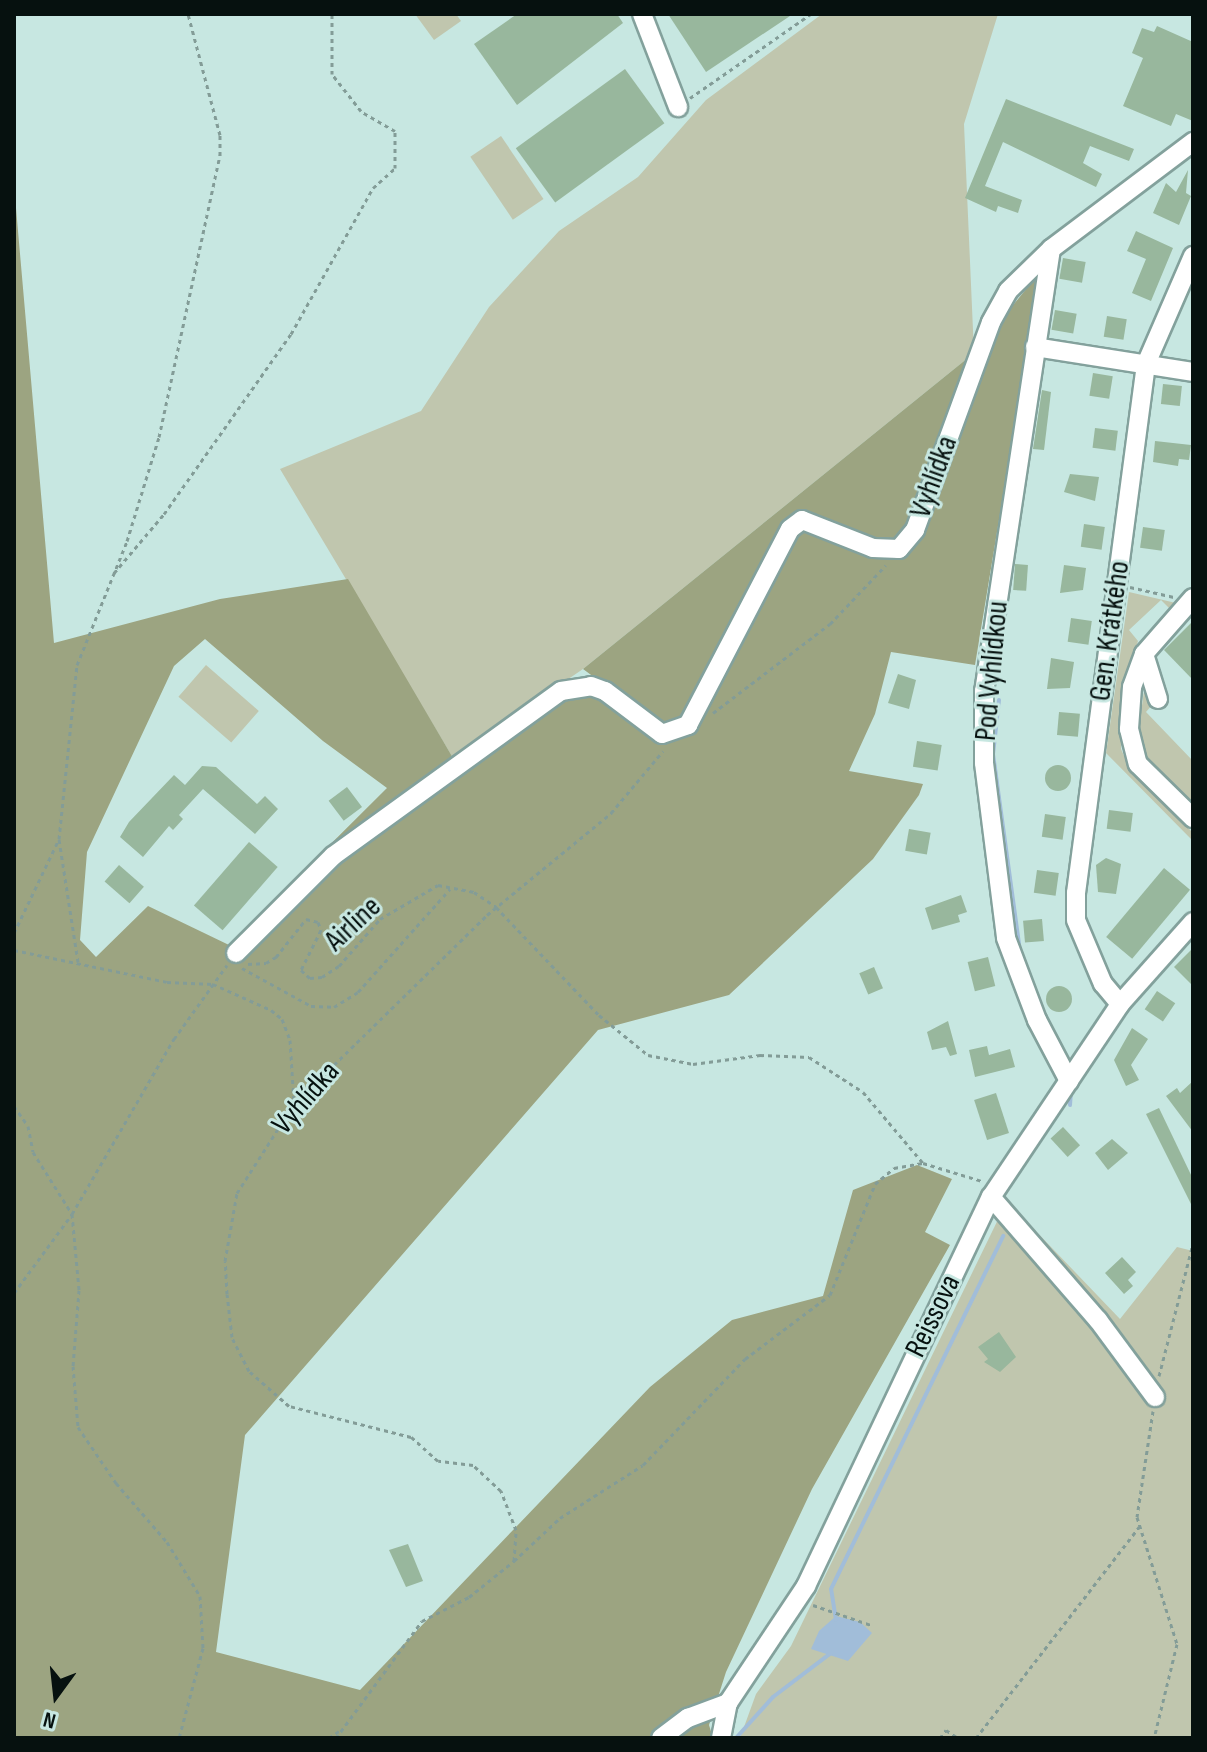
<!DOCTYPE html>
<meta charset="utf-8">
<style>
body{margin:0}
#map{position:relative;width:1207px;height:1752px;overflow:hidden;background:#c7e7e1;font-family:"Sofia Sans Condensed",sans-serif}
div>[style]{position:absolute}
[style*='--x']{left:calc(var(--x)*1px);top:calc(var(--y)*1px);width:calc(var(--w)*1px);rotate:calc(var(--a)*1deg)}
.green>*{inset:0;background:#c0c6ae;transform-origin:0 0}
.forest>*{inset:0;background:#9ca481}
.water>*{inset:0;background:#a1bdd9}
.stream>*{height:4px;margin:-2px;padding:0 2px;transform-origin:2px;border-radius:2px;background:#a1bdd9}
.building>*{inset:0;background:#98b79d;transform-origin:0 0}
.round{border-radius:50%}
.path>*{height:3px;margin-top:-1.5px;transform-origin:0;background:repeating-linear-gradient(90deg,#839c97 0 4px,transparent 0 8px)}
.roads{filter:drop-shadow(2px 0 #83a19c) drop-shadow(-2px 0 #83a19c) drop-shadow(0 2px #83a19c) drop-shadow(0 -2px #83a19c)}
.minor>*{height:18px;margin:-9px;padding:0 9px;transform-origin:9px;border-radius:9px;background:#fff}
span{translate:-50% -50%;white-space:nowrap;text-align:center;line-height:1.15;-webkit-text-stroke:6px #c7e7e1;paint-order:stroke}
.street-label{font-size:30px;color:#06110f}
.frame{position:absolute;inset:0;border:16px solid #06110f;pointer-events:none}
.north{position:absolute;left:16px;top:1656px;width:80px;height:80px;-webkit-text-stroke:6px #c7e7e1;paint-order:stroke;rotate:195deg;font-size:22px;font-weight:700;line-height:32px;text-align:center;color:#06110f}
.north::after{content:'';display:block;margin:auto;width:28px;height:36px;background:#06110f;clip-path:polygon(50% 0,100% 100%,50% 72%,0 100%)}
</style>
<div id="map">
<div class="green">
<div style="clip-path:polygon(415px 14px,456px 14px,461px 21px,434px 40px)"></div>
<div style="clip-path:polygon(822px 14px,998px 14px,964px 124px,974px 353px,583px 669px,453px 758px,280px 469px,421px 411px,489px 307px,559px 231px,638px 177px,706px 100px)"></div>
<div style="left:501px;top:136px;width:76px;height:37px;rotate:56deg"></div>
<div style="clip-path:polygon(1129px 592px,1176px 603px,1169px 608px,1161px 600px,1129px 630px,1138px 641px,1125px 682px,1121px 749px,1129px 767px,1193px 833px,1193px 841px,1106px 753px)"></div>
<div style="left:206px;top:665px;width:70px;height:42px;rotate:41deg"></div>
<div style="clip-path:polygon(1145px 684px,1152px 705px,1146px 712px,1193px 761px,1193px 807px,1145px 758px,1138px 734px)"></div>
<div style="clip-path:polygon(1007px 1201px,1120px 1319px,1177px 1247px,1193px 1251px,1193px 1738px,740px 1738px,756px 1694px,791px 1646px)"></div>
</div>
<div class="forest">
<div style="clip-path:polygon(evenodd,14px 185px,54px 643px,220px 599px,348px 579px,453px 758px,578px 688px,644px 714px,583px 669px,974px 353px,1040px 272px,975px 665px,891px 652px,875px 714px,849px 771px,923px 784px,919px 795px,873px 859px,729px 995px,598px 1030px,245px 1435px,216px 1652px,360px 1690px,650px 1387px,732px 1320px,823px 1296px,853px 1190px,917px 1165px,952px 1179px,925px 1232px,950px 1245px,812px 1489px,726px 1672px,709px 1725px,713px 1738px,14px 1738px,14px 185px,205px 639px,323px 741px,387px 788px,229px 945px,148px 906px,96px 957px,80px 940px,87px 852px,174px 666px,205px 639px)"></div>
</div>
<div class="water">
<div style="clip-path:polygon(836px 1616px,860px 1622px,872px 1633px,848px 1661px,811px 1649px,819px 1631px)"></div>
</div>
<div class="stream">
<div style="--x:999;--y:700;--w:54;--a:96.3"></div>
<div style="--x:993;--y:754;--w:200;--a:82.2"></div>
<div style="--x:1070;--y:1105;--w:14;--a:-86"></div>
<div style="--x:836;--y:1620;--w:31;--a:-99"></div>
<div style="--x:831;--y:1589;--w:393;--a:-64"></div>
<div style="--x:736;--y:1738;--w:55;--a:-47.9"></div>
<div style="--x:773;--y:1697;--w:73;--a:-37.2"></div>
</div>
<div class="building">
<div style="clip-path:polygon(517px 14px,617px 14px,623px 23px,517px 105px,474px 44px)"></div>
<div style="clip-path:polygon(668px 14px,793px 14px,706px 72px)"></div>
<div style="clip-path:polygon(1157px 26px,1193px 42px,1193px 121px,1176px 114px,1171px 126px,1123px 106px,1143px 58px,1132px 53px,1142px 28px,1154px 32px)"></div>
<div style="left:625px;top:69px;width:67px;height:135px;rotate:54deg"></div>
<div style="clip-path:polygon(1006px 99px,1134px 149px,1129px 161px,1090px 146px,1083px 163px,1102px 174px,1096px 187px,1003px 142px,985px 186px,1022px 200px,1018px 213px,998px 206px,996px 212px,965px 198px)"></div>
<div style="clip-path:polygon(1188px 170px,1186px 193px,1191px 196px,1179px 225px,1153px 213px,1166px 183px,1176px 192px)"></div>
<div style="clip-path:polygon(1136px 231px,1173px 248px,1151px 301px,1132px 293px,1146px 259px,1127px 251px)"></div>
<div style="left:1063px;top:258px;width:23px;height:21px;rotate:10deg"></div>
<div style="left:1055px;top:310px;width:22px;height:20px;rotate:10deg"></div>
<div style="left:1107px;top:316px;width:20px;height:21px;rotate:9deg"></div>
<div style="left:1093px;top:373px;width:20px;height:23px;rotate:9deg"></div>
<div style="left:1163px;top:384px;width:19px;height:20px;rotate:6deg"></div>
<div style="clip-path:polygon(1042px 390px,1051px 392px,1044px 450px,1033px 449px)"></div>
<div style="left:1095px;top:428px;width:23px;height:20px;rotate:7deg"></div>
<div style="clip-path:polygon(1155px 441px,1191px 445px,1189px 460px,1179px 459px,1178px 466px,1153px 462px)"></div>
<div style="clip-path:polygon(1070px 474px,1099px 477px,1095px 501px,1064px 492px)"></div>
<div style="left:1084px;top:524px;width:21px;height:23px;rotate:8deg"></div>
<div style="left:1143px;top:527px;width:22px;height:21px;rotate:8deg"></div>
<div style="left:1015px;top:564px;width:13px;height:26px;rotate:4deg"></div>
<div style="clip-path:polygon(1064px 565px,1086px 568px,1083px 590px,1060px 593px)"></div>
<div style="left:1071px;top:618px;width:21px;height:24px;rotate:8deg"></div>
<div style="clip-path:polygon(1193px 621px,1193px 680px,1164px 650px)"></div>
<div style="clip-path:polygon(1051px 658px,1074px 662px,1070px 688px,1047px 689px)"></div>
<div style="clip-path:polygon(898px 674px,916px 680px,909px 709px,888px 703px)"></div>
<div style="left:1059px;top:712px;width:21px;height:23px;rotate:5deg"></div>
<div style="left:917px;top:741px;width:25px;height:26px;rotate:9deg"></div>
<div class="round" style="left:1045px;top:765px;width:26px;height:26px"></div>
<div style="clip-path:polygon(202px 766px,216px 767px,257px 804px,265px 796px,278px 809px,255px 834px,203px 789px,179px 815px,183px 819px,173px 830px,169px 826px,143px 857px,120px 837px,129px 822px,174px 775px,185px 785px)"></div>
<div style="left:347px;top:787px;width:25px;height:23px;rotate:53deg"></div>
<div style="left:1109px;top:810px;width:24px;height:19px;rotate:7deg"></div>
<div style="left:1045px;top:814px;width:21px;height:23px;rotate:8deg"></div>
<div style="left:909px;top:829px;width:22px;height:22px;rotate:10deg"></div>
<div style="left:249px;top:842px;width:38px;height:84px;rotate:41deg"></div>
<div style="clip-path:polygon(1106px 858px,1121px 864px,1116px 894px,1098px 892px,1096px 865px)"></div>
<div style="left:119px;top:865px;width:33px;height:22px;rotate:41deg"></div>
<div style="left:1164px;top:868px;width:34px;height:90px;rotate:40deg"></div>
<div style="left:1037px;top:870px;width:22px;height:23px;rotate:8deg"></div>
<div style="clip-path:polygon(961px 895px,967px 912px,958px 915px,960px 922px,932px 930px,925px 908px)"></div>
<div style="left:1042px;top:919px;width:22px;height:19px;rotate:85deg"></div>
<div style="clip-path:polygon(1193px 948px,1193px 986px,1174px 967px)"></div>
<div style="left:988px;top:957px;width:30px;height:21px;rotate:76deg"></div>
<div style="left:874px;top:967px;width:23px;height:16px;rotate:67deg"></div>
<div class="round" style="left:1046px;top:986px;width:26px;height:26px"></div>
<div style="left:1157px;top:991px;width:22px;height:22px;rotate:34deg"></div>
<div style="clip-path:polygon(948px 1021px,957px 1054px,950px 1056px,946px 1047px,932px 1050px,927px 1032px)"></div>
<div style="clip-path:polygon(1132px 1028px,1148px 1039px,1131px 1065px,1139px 1080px,1126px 1086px,1114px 1060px)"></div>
<div style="clip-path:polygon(987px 1046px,989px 1055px,1010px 1049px,1015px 1067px,975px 1077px,969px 1050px)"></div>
<div style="clip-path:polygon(1193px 1081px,1193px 1132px,1166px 1096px,1177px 1088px,1180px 1093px)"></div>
<div style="left:996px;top:1093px;width:42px;height:23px;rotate:72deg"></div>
<div style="clip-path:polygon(1159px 1108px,1193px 1179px,1193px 1208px,1146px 1114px)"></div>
<div style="left:1063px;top:1127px;width:25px;height:17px;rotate:47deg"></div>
<div style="clip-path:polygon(1112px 1139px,1128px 1153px,1108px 1170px,1095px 1153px)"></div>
<div style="clip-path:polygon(1122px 1257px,1136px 1272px,1128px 1280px,1133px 1286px,1124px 1294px,1105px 1273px)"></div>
<div style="clip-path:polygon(999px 1332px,1016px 1357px,1000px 1372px,984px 1362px,988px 1359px,978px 1347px)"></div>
<div style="clip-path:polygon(408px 1544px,423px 1581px,406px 1587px,389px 1550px)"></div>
</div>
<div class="path">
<div style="--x:690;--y:98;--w:147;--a:-34.8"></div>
<div style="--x:114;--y:573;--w:77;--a:-49.7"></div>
<div style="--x:164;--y:514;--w:220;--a:-54.8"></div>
<div style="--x:291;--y:334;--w:167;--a:-60.7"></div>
<div style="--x:373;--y:188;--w:30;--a:-42"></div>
<div style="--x:395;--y:168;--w:37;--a:-90"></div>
<div style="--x:395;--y:131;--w:39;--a:-150"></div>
<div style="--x:361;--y:111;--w:47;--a:-128.1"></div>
<div style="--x:332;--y:74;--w:60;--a:-90"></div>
<div style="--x:1130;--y:587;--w:45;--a:12.8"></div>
<div style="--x:713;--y:713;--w:147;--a:-37.3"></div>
<div style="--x:830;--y:624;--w:81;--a:-46.5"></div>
<div style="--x:14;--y:933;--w:104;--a:-64.4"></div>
<div style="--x:14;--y:950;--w:156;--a:11.8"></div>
<div style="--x:167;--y:982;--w:46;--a:2.5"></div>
<div style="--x:213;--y:984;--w:64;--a:24.1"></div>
<div style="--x:271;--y:1010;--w:14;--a:39"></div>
<div style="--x:282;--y:1019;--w:22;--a:69"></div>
<div style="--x:290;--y:1040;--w:64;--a:86.4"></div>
<div style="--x:78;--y:962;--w:124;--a:-98.8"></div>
<div style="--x:59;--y:839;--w:175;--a:-84.1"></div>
<div style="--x:77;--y:665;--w:134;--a:-68"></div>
<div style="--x:127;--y:541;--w:109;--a:-72.9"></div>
<div style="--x:159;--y:437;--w:289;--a:-77.8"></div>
<div style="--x:220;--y:155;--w:20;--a:-90"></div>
<div style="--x:220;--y:135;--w:125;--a:-104.8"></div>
<div style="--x:248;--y:964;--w:18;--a:-3"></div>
<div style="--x:266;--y:963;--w:12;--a:-31"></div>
<div style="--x:276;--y:957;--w:48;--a:-51.7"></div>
<div style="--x:306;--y:919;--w:12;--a:14"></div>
<div style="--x:318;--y:922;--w:9;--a:69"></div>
<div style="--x:321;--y:930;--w:45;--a:116.6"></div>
<div style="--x:301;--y:970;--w:12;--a:42"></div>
<div style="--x:310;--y:978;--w:12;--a:-5"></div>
<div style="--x:322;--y:977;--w:20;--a:-33"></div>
<div style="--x:339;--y:966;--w:62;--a:-48.9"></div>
<div style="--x:380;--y:919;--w:67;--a:-30.4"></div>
<div style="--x:438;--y:885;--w:37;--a:11"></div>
<div style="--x:474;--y:892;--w:27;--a:34"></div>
<div style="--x:496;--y:907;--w:149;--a:46.4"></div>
<div style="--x:599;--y:1015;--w:63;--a:39.2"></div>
<div style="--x:648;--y:1055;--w:46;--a:11.3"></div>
<div style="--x:693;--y:1064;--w:68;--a:-7.7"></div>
<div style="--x:760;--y:1055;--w:49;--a:2.3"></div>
<div style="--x:809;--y:1057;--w:64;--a:32.9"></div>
<div style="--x:863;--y:1092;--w:93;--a:49.8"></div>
<div style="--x:242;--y:968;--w:79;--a:28.8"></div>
<div style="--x:311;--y:1006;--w:23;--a:2"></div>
<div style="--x:334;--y:1007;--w:28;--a:-32"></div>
<div style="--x:358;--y:992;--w:138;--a:-48.2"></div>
<div style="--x:14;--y:1106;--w:24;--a:55"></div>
<div style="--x:28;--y:1126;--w:26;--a:79"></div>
<div style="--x:33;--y:1152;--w:73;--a:57.8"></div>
<div style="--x:72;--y:1214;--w:76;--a:84.7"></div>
<div style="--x:79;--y:1290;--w:76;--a:94.5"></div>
<div style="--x:73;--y:1366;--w:61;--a:85.3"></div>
<div style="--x:78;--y:1427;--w:68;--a:55.8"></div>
<div style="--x:116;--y:1483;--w:78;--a:49.2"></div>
<div style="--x:167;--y:1542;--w:63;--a:58.6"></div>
<div style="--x:200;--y:1596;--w:52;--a:86.7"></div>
<div style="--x:203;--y:1648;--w:93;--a:104.9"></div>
<div style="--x:14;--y:1293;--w:98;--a:-53.7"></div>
<div style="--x:72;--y:1214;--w:203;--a:-59.8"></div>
<div style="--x:174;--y:1039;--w:91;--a:-54.4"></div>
<div style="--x:1159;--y:1376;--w:136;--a:-75.6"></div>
<div style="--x:1153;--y:1411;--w:107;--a:98.6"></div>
<div style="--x:1137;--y:1517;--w:133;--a:72.5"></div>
<div style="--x:1177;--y:1644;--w:97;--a:103.7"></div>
<div style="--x:514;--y:1561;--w:63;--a:-43.1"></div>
<div style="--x:560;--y:1518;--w:98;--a:-32.6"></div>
<div style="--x:643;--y:1465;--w:147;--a:-46.1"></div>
<div style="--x:745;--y:1359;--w:106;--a:-37"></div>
<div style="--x:830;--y:1295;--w:120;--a:-67.9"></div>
<div style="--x:875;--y:1184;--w:25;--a:-40"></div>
<div style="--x:894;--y:1168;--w:29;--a:-10"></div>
<div style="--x:923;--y:1163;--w:62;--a:17"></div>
<div style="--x:813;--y:1605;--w:61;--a:19"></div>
<div style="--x:329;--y:1738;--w:12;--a:-35"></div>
<div style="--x:336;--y:1738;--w:145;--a:-53.7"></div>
<div style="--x:422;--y:1621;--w:53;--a:-27.1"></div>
<div style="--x:469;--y:1597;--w:58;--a:-38.7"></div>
<div style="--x:514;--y:1561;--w:31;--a:-86"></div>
<div style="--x:516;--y:1530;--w:42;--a:-111"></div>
<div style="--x:501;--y:1491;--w:38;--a:-137"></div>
<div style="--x:473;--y:1465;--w:35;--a:-173"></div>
<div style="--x:438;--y:1461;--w:36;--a:-138"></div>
<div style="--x:411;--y:1437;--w:126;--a:-165.7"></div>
<div style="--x:289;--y:1406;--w:53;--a:-138.8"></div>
<div style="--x:249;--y:1371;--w:38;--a:-117"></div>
<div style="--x:232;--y:1337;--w:43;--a:-96.6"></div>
<div style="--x:227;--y:1294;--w:33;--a:-93"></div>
<div style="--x:225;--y:1261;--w:69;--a:-80"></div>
<div style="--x:237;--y:1193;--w:106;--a:-57.4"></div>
<div style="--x:294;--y:1104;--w:270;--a:-44.4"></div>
<div style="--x:487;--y:915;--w:161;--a:-39.4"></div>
<div style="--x:611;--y:813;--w:81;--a:-50"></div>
<div style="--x:940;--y:1738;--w:10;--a:-53"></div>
<div style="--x:946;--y:1730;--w:14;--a:34"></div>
<div style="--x:976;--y:1738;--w:267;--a:-52.3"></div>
</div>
<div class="roads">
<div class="minor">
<div style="--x:642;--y:14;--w:100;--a:68.8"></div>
<div style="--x:1051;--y:249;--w:447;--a:98.6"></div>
<div style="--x:984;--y:691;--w:72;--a:90"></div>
<div style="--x:984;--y:763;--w:176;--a:82.8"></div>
<div style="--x:1006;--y:938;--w:88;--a:69.3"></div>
<div style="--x:1037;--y:1020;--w:69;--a:62.3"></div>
<div style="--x:1035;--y:347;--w:160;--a:9"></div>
<div style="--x:1193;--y:598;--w:74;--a:131.2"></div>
<div style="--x:1144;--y:654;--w:35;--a:110"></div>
<div style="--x:1132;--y:687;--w:42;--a:94.1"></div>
<div style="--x:1129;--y:729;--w:36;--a:76"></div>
<div style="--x:1138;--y:764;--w:77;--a:44.5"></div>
<div style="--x:1144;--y:654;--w:47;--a:72.7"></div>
<div style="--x:236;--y:953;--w:137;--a:-45"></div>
<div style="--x:333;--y:856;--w:281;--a:-35.9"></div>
<div style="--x:561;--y:691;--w:30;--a:-9"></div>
<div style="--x:591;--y:686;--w:15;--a:20"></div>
<div style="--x:605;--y:691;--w:71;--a:37"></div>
<div style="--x:662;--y:734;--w:28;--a:-19"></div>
<div style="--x:688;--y:725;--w:221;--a:-62.5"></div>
<div style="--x:790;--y:529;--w:15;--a:-37"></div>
<div style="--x:802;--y:520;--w:76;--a:21.5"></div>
<div style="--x:873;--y:548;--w:26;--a:2"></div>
<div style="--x:899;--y:549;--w:25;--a:-50"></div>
<div style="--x:915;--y:530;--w:221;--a:-69.9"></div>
<div style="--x:991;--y:322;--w:35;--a:-61"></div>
<div style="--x:1008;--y:291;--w:60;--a:-44.3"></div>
<div style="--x:1051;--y:249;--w:178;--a:-37"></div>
<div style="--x:1120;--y:1004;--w:26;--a:-130"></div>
<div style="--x:1103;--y:984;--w:69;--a:-112.9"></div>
<div style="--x:1076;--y:920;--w:27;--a:-90"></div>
<div style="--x:1076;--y:893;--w:534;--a:-82.46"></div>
<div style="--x:1146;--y:364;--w:118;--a:-66.5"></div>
<div style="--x:991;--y:1197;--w:163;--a:49"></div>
<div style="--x:1098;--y:1320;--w:96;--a:53.5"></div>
<div style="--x:661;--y:1738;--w:34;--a:-37"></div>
<div style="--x:688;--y:1718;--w:43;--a:-20.6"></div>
<div style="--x:721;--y:1738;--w:36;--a:-79"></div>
<div style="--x:728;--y:1703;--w:141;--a:-56.3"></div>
<div style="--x:806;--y:1586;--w:431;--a:-64.6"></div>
<div style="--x:991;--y:1197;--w:232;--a:-56.2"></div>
<div style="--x:1120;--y:1004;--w:110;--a:-48.3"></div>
</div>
</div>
<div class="street-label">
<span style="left:934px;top:477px;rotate:-70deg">Vyhlídka</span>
<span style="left:1110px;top:631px;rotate:-82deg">Gen. Krátkého</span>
<span style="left:992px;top:671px;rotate:-85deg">Pod Vyhlídkou</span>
<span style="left:353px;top:924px;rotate:-43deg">Airline</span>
<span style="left:306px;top:1098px;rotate:-49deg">Vyhlídka</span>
<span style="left:933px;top:1316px;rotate:-64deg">Reissova</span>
</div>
<div class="frame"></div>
<div class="north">N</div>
</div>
